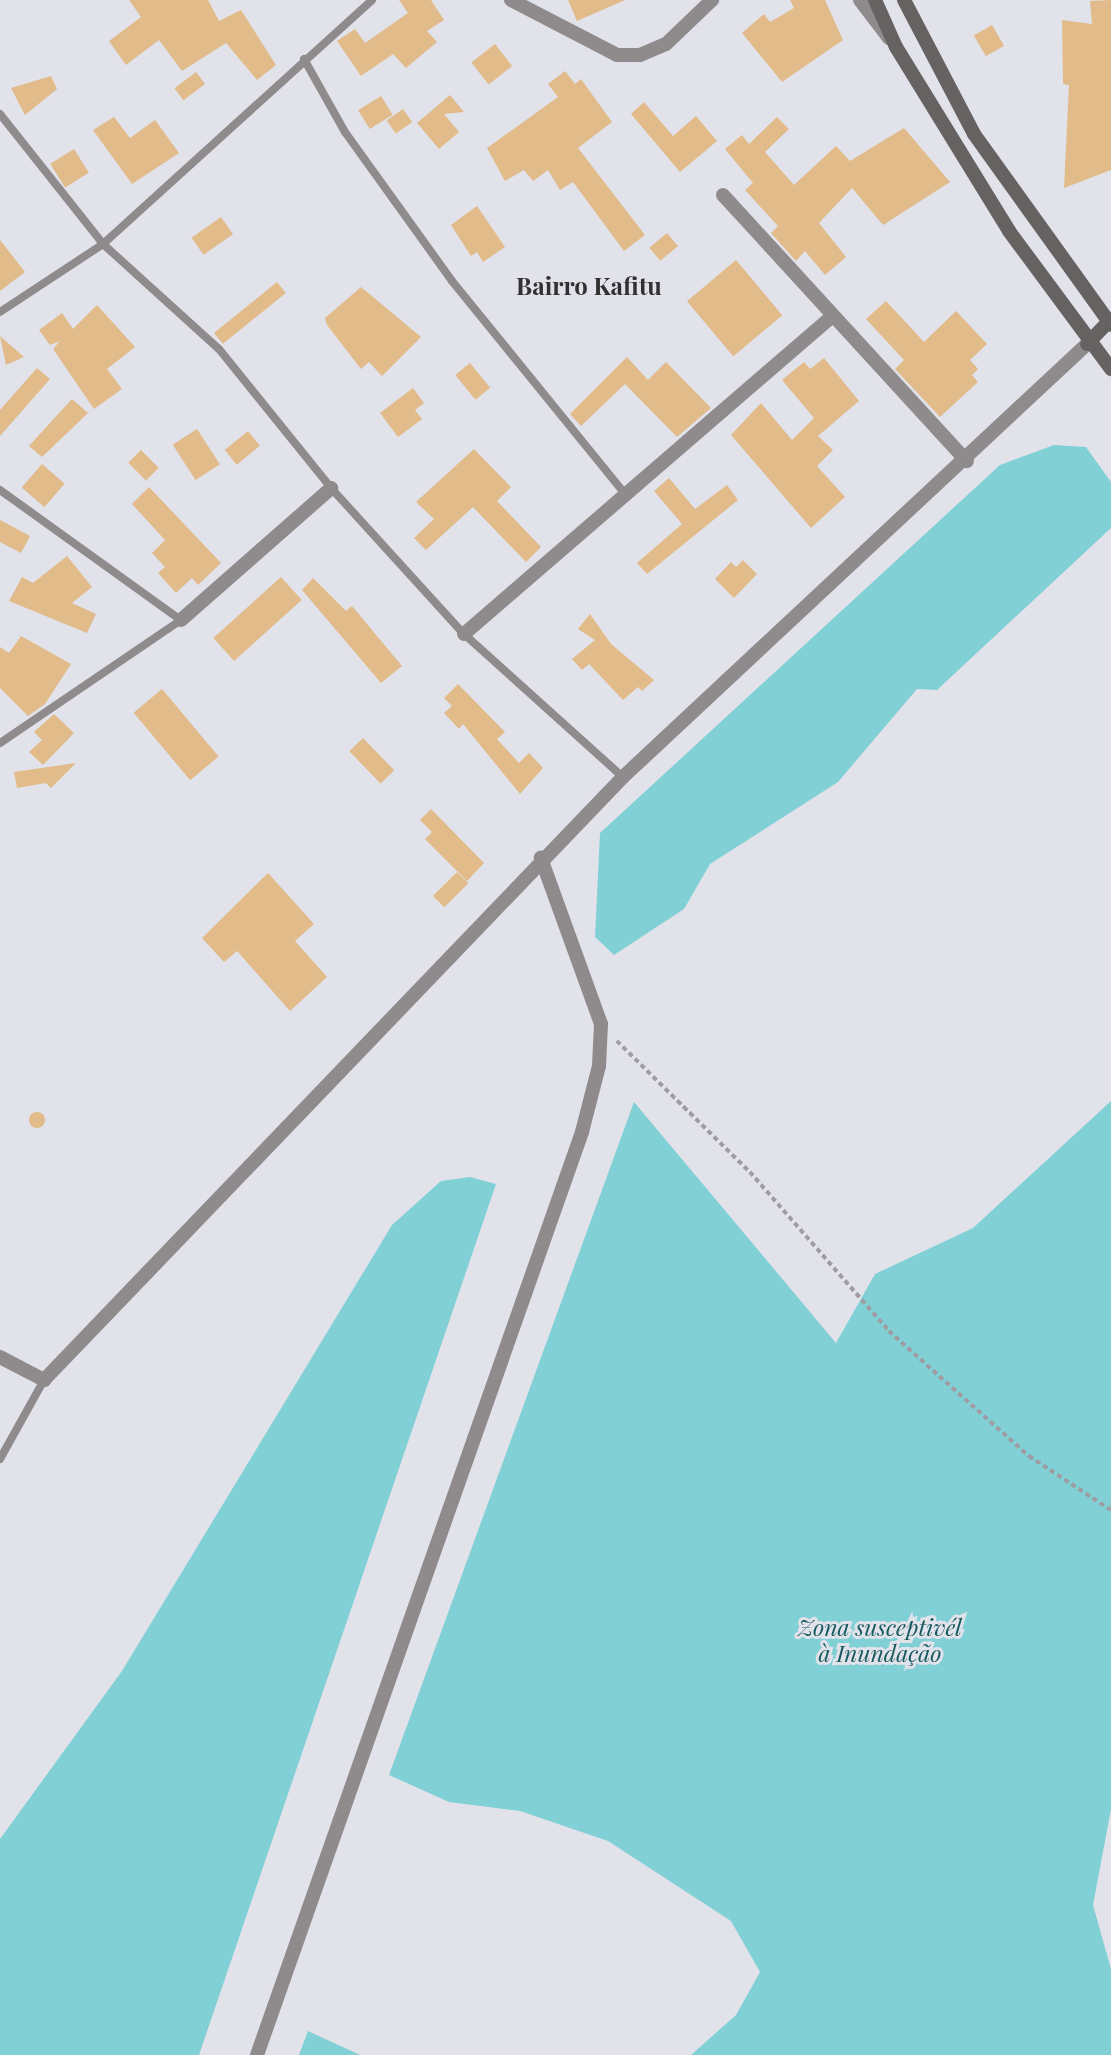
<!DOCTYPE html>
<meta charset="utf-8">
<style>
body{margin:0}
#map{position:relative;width:1111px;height:2055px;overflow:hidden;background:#e2e2ea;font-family:"Playfair Display",serif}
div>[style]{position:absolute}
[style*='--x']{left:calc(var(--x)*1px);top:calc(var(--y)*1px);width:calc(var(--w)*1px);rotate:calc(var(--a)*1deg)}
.water>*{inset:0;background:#80d0d6}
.building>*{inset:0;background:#e1bb89;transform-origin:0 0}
.round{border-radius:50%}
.path>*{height:3.5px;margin-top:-1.75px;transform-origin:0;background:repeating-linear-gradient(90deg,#9d9da3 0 5px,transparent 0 8.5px)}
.lane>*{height:8px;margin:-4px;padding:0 4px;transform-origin:4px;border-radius:4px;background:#8f8b8c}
.street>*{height:14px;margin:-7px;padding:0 7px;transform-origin:7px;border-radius:7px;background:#8f8b8c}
.secondary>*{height:14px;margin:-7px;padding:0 7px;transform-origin:7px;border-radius:7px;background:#676262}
span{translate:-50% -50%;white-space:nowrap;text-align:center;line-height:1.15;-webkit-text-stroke:6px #e2e2ea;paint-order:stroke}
.water-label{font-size:23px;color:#165a5f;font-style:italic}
.quarter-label{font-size:24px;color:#313033;font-weight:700}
</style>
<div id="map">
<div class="water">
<div style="clip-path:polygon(1054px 445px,1086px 447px,1111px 482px,1111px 528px,937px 690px,917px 689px,838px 782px,710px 864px,684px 909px,614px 955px,595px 937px,600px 833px,1000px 465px)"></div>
<div style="clip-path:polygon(1111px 1101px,1111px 1809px,1093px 1905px,1111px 1969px,1111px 2055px,691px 2055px,736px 2015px,760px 1972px,731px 1921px,608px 1841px,520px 1811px,449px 1802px,389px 1775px,634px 1102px,836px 1343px,875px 1274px,973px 1228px)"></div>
<div style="clip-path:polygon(470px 1177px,496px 1184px,199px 2055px,0 2055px,0 1839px,122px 1671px,392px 1225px,441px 1181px)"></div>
<div style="clip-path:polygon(308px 2031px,360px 2055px,299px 2055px)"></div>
</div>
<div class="building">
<div style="clip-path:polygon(129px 0,208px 0,219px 21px,241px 10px,276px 65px,257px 80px,226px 43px,182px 71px,159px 40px,126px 65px,109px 41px,141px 17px)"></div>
<div style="clip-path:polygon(399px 0,431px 0,444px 20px,427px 31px,437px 42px,406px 68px,393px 54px,361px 76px,337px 41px,355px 29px,365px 43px,408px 13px)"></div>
<div style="clip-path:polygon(568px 0,625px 0,577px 21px)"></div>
<div style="clip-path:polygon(790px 0,825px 0,843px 40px,782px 82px,742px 33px,764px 14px,770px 22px,794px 8px)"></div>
<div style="clip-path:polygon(1111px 0,1111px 170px,1064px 188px,1069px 85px,1063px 84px,1062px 20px,1092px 24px,1090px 1px)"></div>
<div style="left:992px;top:25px;width:24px;height:21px;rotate:60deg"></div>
<div style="left:495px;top:44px;width:28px;height:30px;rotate:52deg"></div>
<div style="clip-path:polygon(565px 71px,575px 84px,581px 79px,612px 122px,578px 148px,645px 235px,624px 251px,573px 182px,560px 190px,548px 170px,533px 181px,524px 170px,505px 181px,487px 148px,558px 97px,548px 84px)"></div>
<div style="left:196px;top:72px;width:15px;height:27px;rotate:53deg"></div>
<div style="clip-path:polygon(51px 76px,57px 89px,25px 115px,11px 88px)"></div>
<div style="clip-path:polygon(450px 95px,464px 112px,444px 114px,459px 132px,439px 149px,417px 123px)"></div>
<div style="left:381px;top:96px;width:22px;height:27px;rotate:58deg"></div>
<div style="clip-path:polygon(644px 102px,673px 136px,696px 116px,717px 141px,680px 172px,631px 114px)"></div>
<div style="left:403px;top:109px;width:16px;height:20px;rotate:55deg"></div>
<div style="clip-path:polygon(114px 117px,130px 138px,155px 120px,179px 153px,132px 184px,93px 130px)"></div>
<div style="clip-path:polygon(777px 117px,789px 129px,765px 152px,794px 185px,836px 146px,850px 161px,904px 128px,950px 182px,883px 225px,852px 188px,819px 223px,846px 257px,825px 275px,805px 251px,796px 261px,771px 233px,778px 226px,745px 190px,753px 183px,725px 149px,742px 135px,749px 144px)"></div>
<div style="left:74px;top:149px;width:28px;height:28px;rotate:58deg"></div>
<div style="clip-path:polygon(477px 206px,505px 247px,483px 262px,477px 252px,471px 256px,451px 225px)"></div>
<div style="left:221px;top:217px;width:21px;height:36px;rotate:55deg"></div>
<div style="left:667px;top:233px;width:17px;height:23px;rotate:50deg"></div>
<div style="clip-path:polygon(0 240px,25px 272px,0 291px)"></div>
<div style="left:736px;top:260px;width:72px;height:64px;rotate:50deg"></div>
<div style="left:277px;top:282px;width:14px;height:81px;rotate:51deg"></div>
<div style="clip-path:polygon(361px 287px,421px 337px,382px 376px,369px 362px,361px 369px,327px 325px,325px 318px)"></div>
<div style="clip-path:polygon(886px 301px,924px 342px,956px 311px,987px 344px,970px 360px,978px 369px,972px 375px,978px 382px,940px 417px,895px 369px,904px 360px,866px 319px)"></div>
<div style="clip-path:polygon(97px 305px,135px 347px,107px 369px,122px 389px,94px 409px,53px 349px,60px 341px,50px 345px,39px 330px,62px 313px,73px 329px)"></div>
<div style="clip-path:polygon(0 336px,24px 357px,6px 365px)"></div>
<div style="clip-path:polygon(627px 357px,648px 380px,666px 362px,711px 408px,677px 437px,625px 384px,581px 426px,570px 414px)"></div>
<div style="clip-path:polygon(824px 358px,859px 401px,818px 436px,833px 450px,817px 466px,845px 497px,811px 528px,731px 435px,761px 403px,792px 440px,814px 418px,782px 380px,804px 362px,810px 369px)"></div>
<div style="left:470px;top:363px;width:32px;height:19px;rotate:51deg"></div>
<div style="clip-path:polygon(37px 368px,50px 379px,0 436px,0 410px)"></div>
<div style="clip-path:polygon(413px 388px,424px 403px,415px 410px,422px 419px,398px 437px,380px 413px)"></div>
<div style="clip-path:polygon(72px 399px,88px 413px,42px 457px,29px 446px)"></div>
<div style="left:197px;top:429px;width:42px;height:29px;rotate:57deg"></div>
<div style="left:248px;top:431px;width:19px;height:30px;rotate:51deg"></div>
<div style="clip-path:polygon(474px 449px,511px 487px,497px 501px,541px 547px,526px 562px,473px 507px,426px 550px,414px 538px,434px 519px,416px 502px)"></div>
<div style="left:141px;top:450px;width:25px;height:18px;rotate:45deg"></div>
<div style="left:42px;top:464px;width:30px;height:31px;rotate:41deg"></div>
<div style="clip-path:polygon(669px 478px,695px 509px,727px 485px,738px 500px,647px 574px,637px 563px,682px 524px,654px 491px)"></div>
<div style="clip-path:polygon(149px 487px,221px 563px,198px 585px,192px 578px,176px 593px,158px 573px,165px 567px,152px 553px,165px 540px,132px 504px)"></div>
<div style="clip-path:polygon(0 520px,30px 536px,21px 553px,0 542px)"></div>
<div style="clip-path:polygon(67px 556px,92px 587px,72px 603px,96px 614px,87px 633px,9px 601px,22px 577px,33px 583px)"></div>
<div style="clip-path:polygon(743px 560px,757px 574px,734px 598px,715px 579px,731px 562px,736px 567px)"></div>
<div style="left:281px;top:577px;width:31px;height:91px;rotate:48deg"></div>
<div style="clip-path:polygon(313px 578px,346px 611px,352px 606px,402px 666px,381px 683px,302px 590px)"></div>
<div style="clip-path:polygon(590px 614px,611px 644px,654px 680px,642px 691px,638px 687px,623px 700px,589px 664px,582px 670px,572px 659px,595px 640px,578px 629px)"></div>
<div style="clip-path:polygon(21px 636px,71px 664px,45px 704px,28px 716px,0 688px,0 647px,9px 653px)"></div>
<div style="clip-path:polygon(458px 684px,505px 732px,497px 739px,519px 763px,529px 753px,543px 768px,520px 794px,463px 724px,459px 729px,444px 713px,452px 706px,444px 698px)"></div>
<div style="left:162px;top:689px;width:88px;height:37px;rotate:50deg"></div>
<div style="clip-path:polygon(54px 714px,74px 733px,43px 765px,29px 752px,42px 740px,34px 732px)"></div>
<div style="left:363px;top:738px;width:45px;height:19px;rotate:46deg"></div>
<div style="clip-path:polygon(76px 763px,51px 788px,46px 783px,17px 788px,14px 772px)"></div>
<div style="clip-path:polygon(431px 809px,484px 863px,467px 881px,425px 839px,432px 832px,420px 820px)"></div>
<div style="left:457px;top:872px;width:16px;height:34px;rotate:45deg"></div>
<div style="clip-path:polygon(268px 873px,314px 924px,295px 941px,327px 977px,290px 1011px,237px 951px,224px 962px,202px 938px)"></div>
<div class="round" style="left:29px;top:1112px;width:16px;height:16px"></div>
</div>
<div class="path">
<div style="--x:617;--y:1041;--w:187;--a:44.6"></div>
<div style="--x:750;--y:1172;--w:211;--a:48.8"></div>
<div style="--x:889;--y:1331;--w:188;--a:41.8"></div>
<div style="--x:1029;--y:1456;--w:98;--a:33.4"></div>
</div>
<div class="lane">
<div style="--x:304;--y:59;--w:84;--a:60.7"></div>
<div style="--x:345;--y:132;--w:183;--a:54.3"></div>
<div style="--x:452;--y:281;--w:276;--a:50.9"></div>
<div style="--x:0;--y:114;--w:166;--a:51.6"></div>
<div style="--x:103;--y:244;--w:156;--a:42.2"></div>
<div style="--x:219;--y:349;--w:179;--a:51.1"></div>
<div style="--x:331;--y:488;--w:197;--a:47.7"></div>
<div style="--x:464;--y:634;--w:214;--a:42"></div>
<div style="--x:0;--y:312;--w:123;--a:-33.4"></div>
<div style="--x:103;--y:244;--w:363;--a:-42.2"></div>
<div style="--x:0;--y:490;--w:223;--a:35.7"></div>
<div style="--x:181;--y:620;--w:219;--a:145.8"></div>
<div style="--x:0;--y:1459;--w:90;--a:-60.9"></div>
</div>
<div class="street">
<div style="--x:511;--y:0;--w:119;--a:27.4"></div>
<div style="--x:617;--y:55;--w:23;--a:0"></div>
<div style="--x:640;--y:55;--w:28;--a:-23"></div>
<div style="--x:666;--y:44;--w:64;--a:-43.7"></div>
<div style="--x:860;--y:0;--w:48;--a:52.7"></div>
<div style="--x:723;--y:195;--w:361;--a:47.5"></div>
<div style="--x:181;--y:620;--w:200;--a:-41.3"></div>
<div style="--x:464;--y:634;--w:486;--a:-40.8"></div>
<div style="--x:0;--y:1357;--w:50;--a:27.6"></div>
<div style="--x:44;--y:1380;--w:836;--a:-46.16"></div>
<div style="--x:623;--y:777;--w:635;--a:-43.02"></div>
<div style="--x:257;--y:2055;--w:979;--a:-70.6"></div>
<div style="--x:582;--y:1132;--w:68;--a:-75.6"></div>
<div style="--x:599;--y:1066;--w:42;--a:-87.3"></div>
<div style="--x:601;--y:1024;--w:177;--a:-109.9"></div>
</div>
<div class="secondary">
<div style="--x:875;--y:0;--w:51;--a:65.9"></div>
<div style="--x:896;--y:47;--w:216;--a:58.4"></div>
<div style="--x:1009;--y:231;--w:172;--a:53.5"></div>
<div style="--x:904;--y:0;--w:151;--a:62.4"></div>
<div style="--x:974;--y:134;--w:235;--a:54.3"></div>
<div style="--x:1087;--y:344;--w:30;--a:-46"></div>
</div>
<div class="water-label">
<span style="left:880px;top:1640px">Zona susceptivél<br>à Inundação</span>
</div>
<div class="quarter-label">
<span style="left:589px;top:286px">Bairro Kafitu</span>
</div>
</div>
